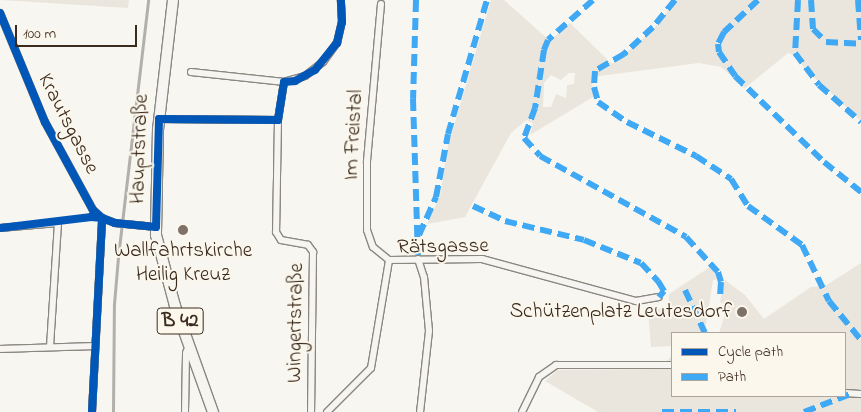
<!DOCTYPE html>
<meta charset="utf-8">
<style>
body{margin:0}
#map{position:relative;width:861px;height:412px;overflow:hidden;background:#f8f6f0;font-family:"Indie Flower",sans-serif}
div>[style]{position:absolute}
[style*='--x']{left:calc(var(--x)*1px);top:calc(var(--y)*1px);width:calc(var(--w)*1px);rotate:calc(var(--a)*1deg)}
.green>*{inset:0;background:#eae6dd}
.roads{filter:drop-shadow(1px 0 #8b8781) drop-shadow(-1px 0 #8b8781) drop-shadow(0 1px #8b8781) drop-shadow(0 -1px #8b8781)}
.minor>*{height:6px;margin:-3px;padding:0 3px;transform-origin:3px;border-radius:3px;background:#f6f5f1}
.primary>*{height:10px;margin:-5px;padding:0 5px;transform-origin:5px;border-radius:5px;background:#f6f5f1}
.rail>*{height:2.5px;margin:-1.25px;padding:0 1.25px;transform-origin:1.25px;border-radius:1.25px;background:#b3b0ac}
.quiet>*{height:6px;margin-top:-3px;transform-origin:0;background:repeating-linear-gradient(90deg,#3fa9f5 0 12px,transparent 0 18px)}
.cycleway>*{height:8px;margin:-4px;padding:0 4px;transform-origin:4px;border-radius:4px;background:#0057b8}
.dots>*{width:14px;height:14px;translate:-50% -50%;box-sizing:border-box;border:2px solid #fbf7ec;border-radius:50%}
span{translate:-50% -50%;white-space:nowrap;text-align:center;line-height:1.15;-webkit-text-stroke:4px #fbf7ec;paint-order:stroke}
.shield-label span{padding:1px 4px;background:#fbf7ec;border:1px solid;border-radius:4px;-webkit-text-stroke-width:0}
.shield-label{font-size:20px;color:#3b2a1e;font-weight:700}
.street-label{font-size:21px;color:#3b2a1e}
.poi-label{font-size:21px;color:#3b2a1e}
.right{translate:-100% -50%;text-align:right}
.legend{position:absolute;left:671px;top:332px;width:175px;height:65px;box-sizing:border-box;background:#fbf7ec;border:1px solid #aea59a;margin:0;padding:6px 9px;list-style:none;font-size:15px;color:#3b2a1e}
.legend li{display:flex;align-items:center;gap:10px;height:25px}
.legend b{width:25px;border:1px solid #aea59a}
.scale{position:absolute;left:15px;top:25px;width:122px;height:22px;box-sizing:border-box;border:2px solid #3b2a1e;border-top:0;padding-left:6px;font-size:15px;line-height:18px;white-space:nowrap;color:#3b2a1e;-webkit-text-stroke:4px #fbf7ec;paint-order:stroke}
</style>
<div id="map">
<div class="green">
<div style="clip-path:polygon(0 0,129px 0,128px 8px)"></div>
<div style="clip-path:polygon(evenodd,491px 0,504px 0,550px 41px,570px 23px,612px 64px,651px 32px,676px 0,861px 0,861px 121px,805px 69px,796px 56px,788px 53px,745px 88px,721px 67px,699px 63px,592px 77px,593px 97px,530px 135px,533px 123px,526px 120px,511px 133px,465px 217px,427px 224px,440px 196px,448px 146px,491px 0,569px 73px,575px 73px,574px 84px,567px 85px,566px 98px,556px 94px,551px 107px,543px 107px,544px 83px,551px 75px,561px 80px,569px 73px)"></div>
<div style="clip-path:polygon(861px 263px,861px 412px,598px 412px,545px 381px,558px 370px,658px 369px,672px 356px,672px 396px,845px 396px,845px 333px,719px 333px,728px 305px,720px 302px,725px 280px,745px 295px,764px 319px,811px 287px,825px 286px)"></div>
<div style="clip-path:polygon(710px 267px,718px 279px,713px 280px,706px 325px,701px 333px,672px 333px,672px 346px,651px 347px,648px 311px,669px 307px,669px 294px)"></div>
</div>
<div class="roads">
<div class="minor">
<div style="--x:381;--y:4;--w:159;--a:95.1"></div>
<div style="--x:367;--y:162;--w:68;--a:90"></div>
<div style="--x:367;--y:230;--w:18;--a:71"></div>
<div style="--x:373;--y:247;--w:21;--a:39"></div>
<div style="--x:0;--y:13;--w:118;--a:67.6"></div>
<div style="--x:45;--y:122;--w:100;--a:61.4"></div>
<div style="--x:93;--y:210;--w:12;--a:42"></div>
<div style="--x:102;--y:218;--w:14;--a:21"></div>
<div style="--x:115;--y:223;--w:41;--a:5.6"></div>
<div style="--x:191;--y:72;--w:94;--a:6.1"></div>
<div style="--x:284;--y:82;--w:22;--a:-16"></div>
<div style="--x:305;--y:76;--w:23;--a:-38"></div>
<div style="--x:323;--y:62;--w:24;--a:-54"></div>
<div style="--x:337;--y:43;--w:22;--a:-77"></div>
<div style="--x:342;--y:22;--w:22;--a:-93"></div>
<div style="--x:284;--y:82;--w:38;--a:99"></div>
<div style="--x:278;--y:120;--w:112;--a:91"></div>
<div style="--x:276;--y:232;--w:9;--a:58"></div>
<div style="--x:281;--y:240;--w:27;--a:10"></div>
<div style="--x:308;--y:245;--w:9;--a:54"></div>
<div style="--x:313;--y:252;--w:160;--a:90.7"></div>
<div style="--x:159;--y:119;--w:119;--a:0.5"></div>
<div style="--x:0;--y:228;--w:58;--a:-4.9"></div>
<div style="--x:58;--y:223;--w:123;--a:93.7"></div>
<div style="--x:418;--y:259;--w:19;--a:72"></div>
<div style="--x:424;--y:277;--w:54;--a:84.7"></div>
<div style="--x:429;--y:331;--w:81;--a:96.3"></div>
<div style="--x:389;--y:260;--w:93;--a:-0.6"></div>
<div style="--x:482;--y:259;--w:160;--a:15.3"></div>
<div style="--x:636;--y:301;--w:23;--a:-10"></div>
<div style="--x:0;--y:349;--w:93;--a:-1.8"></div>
<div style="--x:845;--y:393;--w:16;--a:4"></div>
<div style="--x:92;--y:412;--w:194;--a:-87"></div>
<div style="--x:185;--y:412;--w:59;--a:-89"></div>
<div style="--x:186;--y:353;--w:8;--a:-67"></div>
<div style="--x:327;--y:412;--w:62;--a:-45"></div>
<div style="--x:371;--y:368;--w:109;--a:-80.5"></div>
<div style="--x:522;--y:412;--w:39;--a:-64"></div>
<div style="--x:539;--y:377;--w:21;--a:-35"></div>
<div style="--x:556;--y:365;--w:116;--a:0"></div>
</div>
<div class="primary">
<div style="--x:173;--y:0;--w:130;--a:96.6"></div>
<div style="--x:158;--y:129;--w:106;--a:91.1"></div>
<div style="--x:156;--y:235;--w:73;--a:75"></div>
<div style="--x:175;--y:306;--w:113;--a:70.3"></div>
</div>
</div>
<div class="rail">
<div style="--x:113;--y:412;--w:108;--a:-89.5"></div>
<div style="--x:114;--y:304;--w:47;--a:-85.1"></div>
<div style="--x:118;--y:257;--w:259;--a:-83.3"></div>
</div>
<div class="quiet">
<div style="--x:416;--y:0;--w:99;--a:91.7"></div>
<div style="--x:413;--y:99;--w:160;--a:88.2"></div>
<div style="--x:593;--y:0;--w:60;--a:138.4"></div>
<div style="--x:548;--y:40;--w:11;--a:112"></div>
<div style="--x:544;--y:50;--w:59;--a:98.8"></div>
<div style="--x:535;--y:108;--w:32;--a:110"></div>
<div style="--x:524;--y:138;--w:24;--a:48"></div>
<div style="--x:540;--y:156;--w:167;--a:29"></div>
<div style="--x:686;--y:237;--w:47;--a:47.6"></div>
<div style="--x:718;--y:272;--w:10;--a:73"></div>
<div style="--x:721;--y:282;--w:15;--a:94"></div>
<div style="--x:675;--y:0;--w:35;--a:129"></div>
<div style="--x:653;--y:27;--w:40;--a:137"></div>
<div style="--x:624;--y:54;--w:34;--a:150"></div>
<div style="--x:595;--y:71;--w:16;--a:94"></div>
<div style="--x:594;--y:87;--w:16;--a:75"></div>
<div style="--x:598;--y:102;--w:35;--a:35"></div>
<div style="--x:627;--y:122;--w:77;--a:26.2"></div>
<div style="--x:696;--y:156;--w:42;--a:33.3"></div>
<div style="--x:731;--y:179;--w:32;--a:58"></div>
<div style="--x:748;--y:206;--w:67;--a:35.8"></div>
<div style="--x:802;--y:245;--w:62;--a:64.3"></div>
<div style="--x:829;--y:301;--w:50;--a:50.6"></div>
<div style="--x:758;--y:0;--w:47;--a:136.7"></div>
<div style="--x:724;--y:32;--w:13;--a:117"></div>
<div style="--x:718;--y:44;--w:8;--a:83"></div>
<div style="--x:719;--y:52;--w:29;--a:56"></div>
<div style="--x:735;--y:76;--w:124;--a:44"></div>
<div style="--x:824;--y:162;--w:48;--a:39"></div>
<div style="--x:798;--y:0;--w:53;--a:93.2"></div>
<div style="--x:795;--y:53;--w:40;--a:53"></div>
<div style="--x:819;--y:85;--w:56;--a:41.4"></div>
<div style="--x:811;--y:0;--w:29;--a:86"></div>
<div style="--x:813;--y:29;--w:18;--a:45"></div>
<div style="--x:826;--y:42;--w:35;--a:3"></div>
<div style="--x:858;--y:0;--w:40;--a:85.7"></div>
<div style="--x:473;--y:206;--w:35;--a:25"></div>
<div style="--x:505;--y:221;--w:81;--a:13.5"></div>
<div style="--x:584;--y:240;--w:61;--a:22"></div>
<div style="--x:641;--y:263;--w:25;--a:47"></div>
<div style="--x:658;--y:281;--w:12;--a:59"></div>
<div style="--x:664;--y:291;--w:8;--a:130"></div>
<div style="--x:419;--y:235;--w:42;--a:-65.9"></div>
<div style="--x:436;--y:197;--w:64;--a:-79.2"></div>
<div style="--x:448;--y:134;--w:140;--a:-73.8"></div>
<div style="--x:685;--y:290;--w:47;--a:65.1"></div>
<div style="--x:662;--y:412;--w:74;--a:0"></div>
<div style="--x:804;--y:412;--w:53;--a:-21.2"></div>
</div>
<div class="cycleway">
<div style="--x:0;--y:13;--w:118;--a:67.6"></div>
<div style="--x:45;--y:122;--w:100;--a:61.4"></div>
<div style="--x:93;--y:210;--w:12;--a:42"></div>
<div style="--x:102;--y:218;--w:14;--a:21"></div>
<div style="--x:115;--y:223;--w:41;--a:5.6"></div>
<div style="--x:156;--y:227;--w:108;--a:-88.4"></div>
<div style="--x:159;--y:119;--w:119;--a:0.5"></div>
<div style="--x:278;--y:120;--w:38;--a:-81"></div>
<div style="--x:284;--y:82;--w:11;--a:-5"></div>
<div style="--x:295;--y:81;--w:23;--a:-29"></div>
<div style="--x:315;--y:70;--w:35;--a:-51"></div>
<div style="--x:337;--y:43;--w:22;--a:-77"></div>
<div style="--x:342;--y:22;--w:22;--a:-93"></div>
<div style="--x:0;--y:228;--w:92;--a:-6.9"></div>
<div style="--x:91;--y:217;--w:11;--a:5"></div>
<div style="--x:92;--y:412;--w:194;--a:-87"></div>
</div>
<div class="dots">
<div style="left:183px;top:230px;background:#7d7168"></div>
<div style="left:742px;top:312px;background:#7d7168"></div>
</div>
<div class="shield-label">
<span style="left:180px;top:321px">B 42</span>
</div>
<div class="street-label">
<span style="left:68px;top:124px;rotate:63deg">Krautsgasse</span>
<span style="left:354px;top:135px;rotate:-87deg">Im Freistal</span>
<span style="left:140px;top:149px;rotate:-88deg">Hauptstraße</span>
<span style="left:443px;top:247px;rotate:-1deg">Rätsgasse</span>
<span style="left:296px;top:323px;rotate:-89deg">Wingertstraße</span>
</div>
<div class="poi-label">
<span style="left:183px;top:263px">Wallfahrtskirche<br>Heilig Kreuz</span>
<span class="right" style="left:732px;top:312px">Schützenplatz Leutesdorf</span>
</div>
<ul class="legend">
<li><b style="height:6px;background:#0057b8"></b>Cycle path</li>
<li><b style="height:6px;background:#3fa9f5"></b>Path</li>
</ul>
<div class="scale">100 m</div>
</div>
